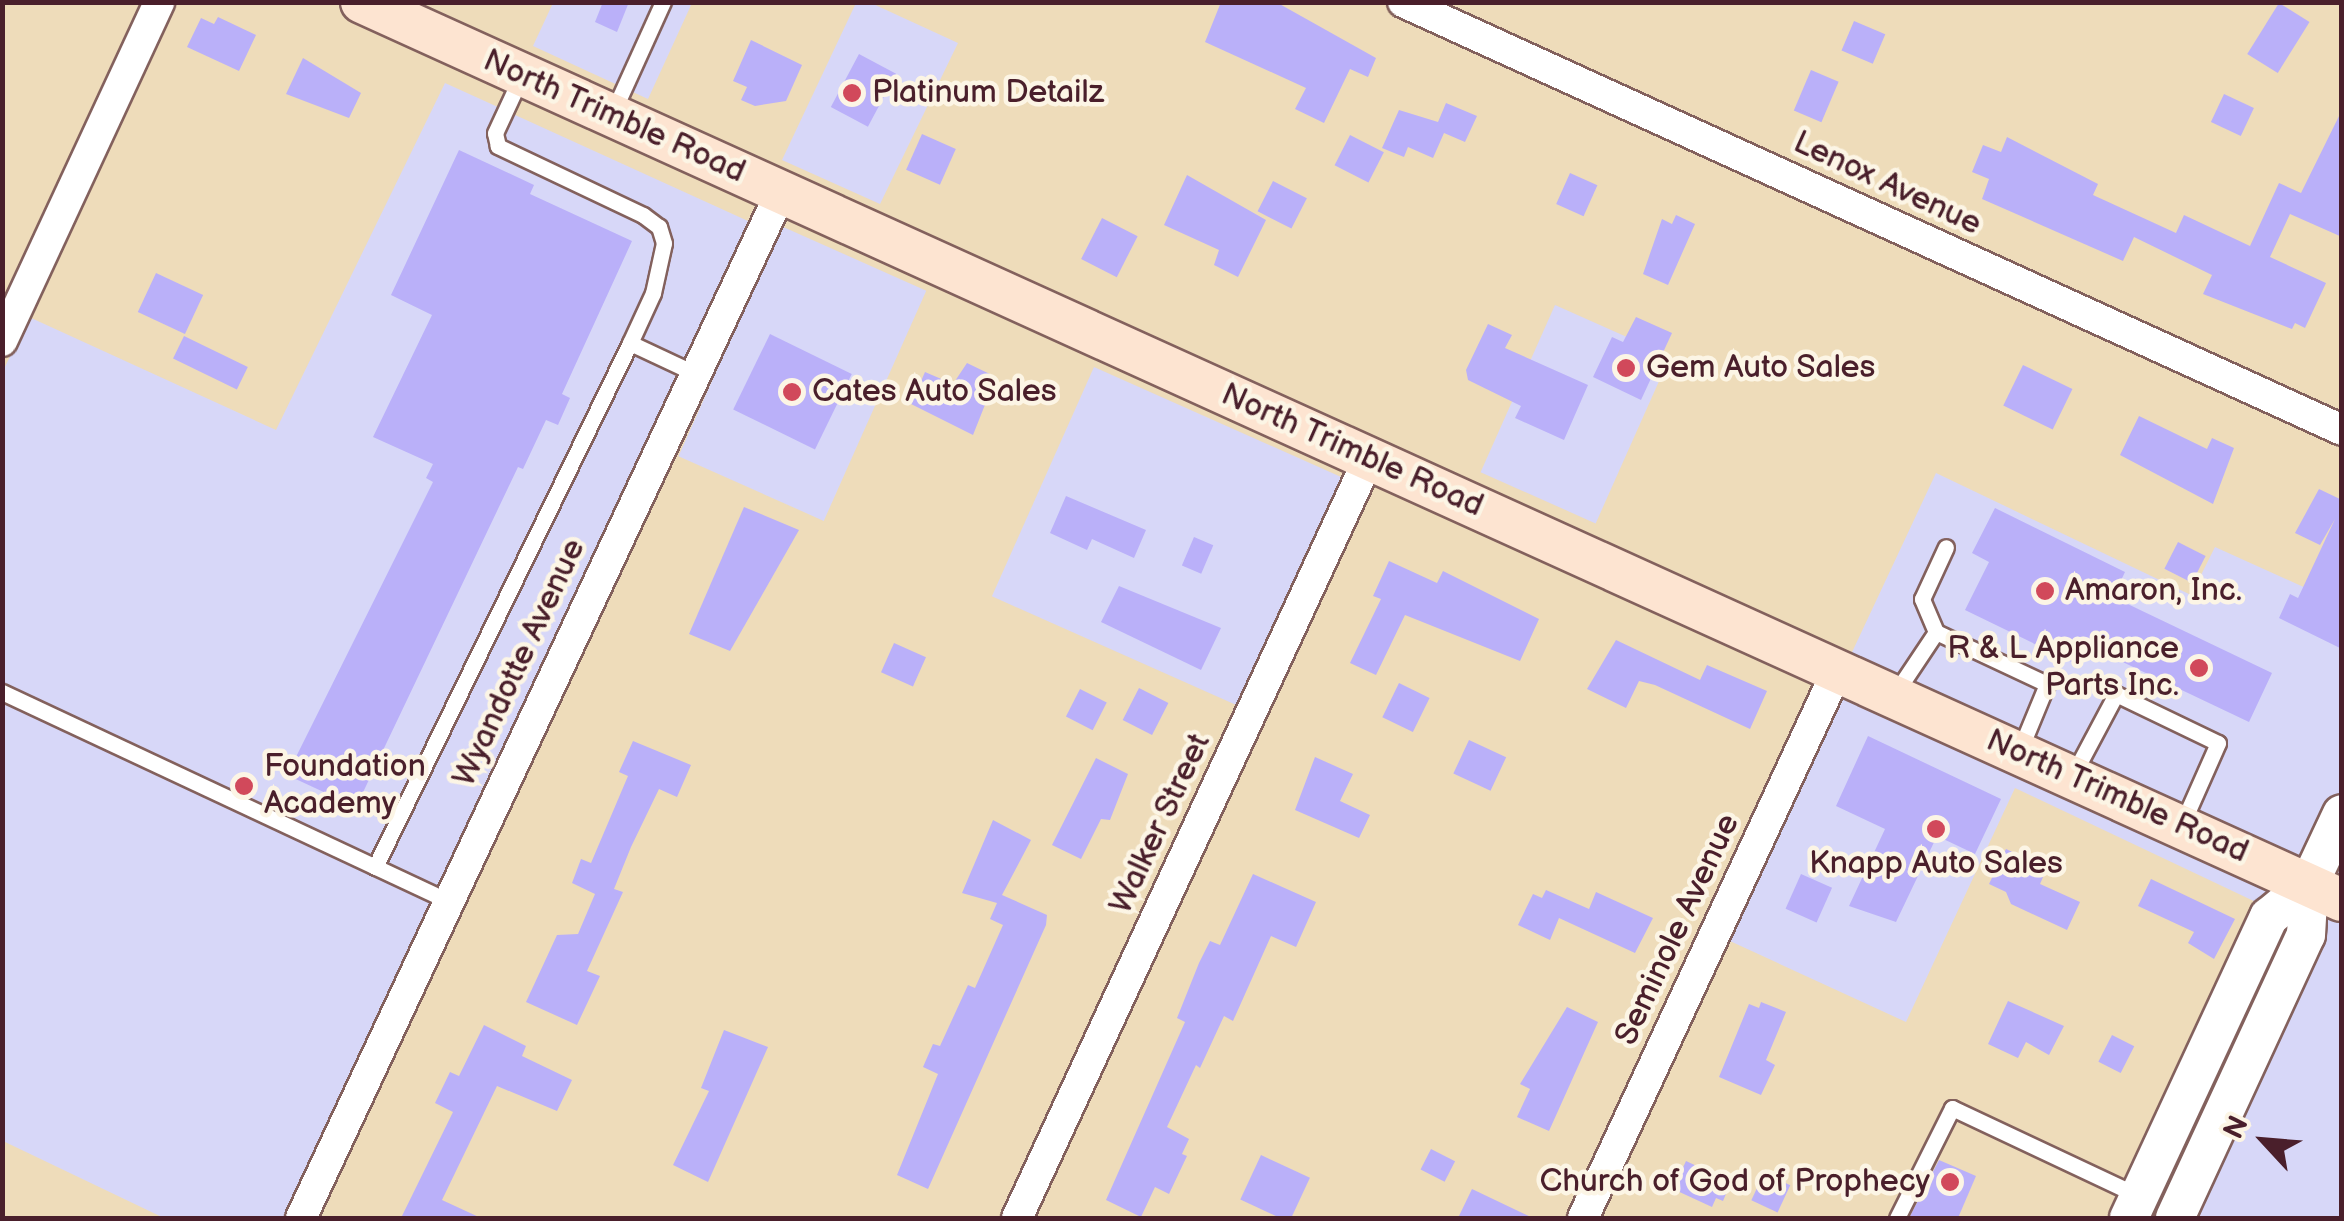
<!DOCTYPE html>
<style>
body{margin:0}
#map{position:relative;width:2344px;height:1221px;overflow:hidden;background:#eedcba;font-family:"Balsamiq Sans",sans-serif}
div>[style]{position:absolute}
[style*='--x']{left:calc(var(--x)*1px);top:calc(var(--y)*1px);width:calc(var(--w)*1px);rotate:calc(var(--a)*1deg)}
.built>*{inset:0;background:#d7d7f8;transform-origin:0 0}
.building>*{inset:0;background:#bab0f9;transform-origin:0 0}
.roads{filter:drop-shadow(2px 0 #83615d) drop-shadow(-2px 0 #83615d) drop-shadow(0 2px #83615d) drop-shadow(0 -2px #83615d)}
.service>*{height:15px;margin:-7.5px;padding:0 7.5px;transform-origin:7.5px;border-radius:7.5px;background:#fff}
.minor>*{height:30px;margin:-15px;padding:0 15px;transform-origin:15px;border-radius:15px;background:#fff}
.tertiary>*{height:38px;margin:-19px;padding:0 19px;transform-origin:19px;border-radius:19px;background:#fff}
.secondary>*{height:42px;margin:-21px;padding:0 21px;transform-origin:21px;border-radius:21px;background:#fde4d1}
.dots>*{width:28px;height:28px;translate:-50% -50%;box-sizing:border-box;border:5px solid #fcf5e5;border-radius:50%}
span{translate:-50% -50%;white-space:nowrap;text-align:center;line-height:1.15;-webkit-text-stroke:9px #fcf5e5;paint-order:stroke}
.poi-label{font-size:32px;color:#4a1f2b}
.left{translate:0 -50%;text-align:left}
.right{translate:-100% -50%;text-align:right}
.street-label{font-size:32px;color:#4a1f2b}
.frame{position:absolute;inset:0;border:5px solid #4a1f2b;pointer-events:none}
.north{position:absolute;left:2214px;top:1091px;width:100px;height:100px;-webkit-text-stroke:8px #fcf5e5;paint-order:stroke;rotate:296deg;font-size:28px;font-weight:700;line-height:40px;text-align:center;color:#4a1f2b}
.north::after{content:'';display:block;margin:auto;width:35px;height:45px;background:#4a1f2b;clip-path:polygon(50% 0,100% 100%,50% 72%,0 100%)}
</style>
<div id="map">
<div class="built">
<div style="clip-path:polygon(553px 3px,692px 3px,648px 99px,533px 46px)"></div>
<div style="clip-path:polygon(856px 3px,871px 3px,958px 43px,880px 204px,782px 160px)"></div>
<div style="clip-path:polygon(445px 83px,748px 221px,285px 1218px,164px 1218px,3px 1141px,2px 373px,29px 317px,276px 430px)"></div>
<div style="left:781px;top:226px;width:159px;height:252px;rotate:24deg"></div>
<div style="left:1555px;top:305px;width:126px;height:183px;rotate:24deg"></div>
<div style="left:1094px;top:367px;width:273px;height:251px;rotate:24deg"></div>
<div style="clip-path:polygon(1936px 473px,2191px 595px,2215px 547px,2341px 604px,2341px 1218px,2115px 1218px,2260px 904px,2015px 788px,1906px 1022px,1719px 936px)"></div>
</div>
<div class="building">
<div style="clip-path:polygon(603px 2px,629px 2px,617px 32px,595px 22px)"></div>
<div style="clip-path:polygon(1221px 2px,1276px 2px,1376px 58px,1368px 77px,1350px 69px,1324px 123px,1295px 109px,1306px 88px,1205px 42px)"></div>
<div style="left:2279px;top:3px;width:36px;height:60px;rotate:32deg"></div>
<div style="clip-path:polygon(218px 17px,256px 35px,239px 71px,187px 47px,201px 18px,214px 24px)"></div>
<div style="left:1854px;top:21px;width:34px;height:32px;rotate:23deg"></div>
<div style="clip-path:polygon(751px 40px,802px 65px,786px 101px,755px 106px,741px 100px,747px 87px,733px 81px)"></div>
<div style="left:859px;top:54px;width:42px;height:60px;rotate:28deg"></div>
<div style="clip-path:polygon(303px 58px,361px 93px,349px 118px,286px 94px)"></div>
<div style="left:1811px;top:70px;width:30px;height:44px;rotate:23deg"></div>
<div style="left:2224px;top:94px;width:33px;height:31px;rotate:25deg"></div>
<div style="clip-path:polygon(1446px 103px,1477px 116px,1465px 142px,1444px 133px,1433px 158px,1408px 147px,1404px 157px,1382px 148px,1399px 110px,1438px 122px)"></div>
<div style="clip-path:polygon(2342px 110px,2342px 237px,2290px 214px,2270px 257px,2326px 283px,2305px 328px,2295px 323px,2292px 329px,2203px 294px,2212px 275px,2134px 237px,2123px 261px,1982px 199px,1989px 179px,1972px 172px,1983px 145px,2001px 152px,2007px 137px,2098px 184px,2093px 195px,2176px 233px,2184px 215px,2250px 246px,2279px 183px,2301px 193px)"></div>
<div style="left:922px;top:134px;width:37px;height:39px;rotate:24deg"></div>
<div style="left:1350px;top:135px;width:38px;height:34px;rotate:27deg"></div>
<div style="clip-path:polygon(459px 150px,534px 185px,530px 194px,632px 241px,562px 394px,570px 398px,558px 425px,546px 420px,523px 469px,518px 467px,356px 807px,287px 775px,433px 482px,426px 478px,433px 464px,373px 437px,432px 315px,391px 295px)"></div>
<div style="left:1570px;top:173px;width:30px;height:34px;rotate:24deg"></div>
<div style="clip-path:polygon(1187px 175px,1266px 220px,1238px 277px,1214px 265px,1219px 250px,1164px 225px)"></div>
<div style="left:1273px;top:181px;width:38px;height:34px;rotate:27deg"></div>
<div style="clip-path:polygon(1676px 215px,1695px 224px,1668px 285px,1643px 274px,1662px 219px,1672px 224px)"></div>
<div style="left:1102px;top:218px;width:40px;height:46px;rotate:27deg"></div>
<div style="left:156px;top:273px;width:52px;height:43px;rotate:25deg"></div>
<div style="clip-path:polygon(1636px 317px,1672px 333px,1641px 400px,1593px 377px,1612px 337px,1623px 342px)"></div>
<div style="clip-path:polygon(1488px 324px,1512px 335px,1505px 348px,1588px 385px,1564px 440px,1515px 418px,1521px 406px,1468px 380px,1466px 370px)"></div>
<div style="left:770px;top:334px;width:91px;height:84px;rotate:26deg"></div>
<div style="left:184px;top:336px;width:71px;height:25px;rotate:26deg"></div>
<div style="clip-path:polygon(967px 363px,996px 377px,973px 435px,911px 404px,925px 372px,953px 384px)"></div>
<div style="left:2023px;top:365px;width:55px;height:45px;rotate:26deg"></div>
<div style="clip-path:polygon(2139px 416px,2207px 449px,2212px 438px,2234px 448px,2213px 504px,2120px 455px)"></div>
<div style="clip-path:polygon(2319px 489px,2342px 500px,2342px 649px,2279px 618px,2290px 594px,2298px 598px,2335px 519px,2320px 545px,2295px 533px)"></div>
<div style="clip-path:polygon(1066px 496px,1146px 530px,1134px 558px,1092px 539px,1087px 550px,1050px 533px)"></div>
<div style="clip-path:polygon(744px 507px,799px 530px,730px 651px,689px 634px)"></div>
<div style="clip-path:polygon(1995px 508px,2125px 572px,2113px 597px,2272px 673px,2249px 722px,2089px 646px,2080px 666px,1965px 610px,1989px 562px,1972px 553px)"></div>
<div style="left:1194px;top:537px;width:21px;height:31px;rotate:23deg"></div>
<div style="left:2178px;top:542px;width:31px;height:30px;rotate:27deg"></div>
<div style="clip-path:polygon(1389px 561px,1437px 583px,1443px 571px,1539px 619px,1520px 661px,1405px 615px,1376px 675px,1350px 663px,1381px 599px,1373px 596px)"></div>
<div style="clip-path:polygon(1119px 586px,1221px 628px,1201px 670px,1101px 622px)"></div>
<div style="clip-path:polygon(1616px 640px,1700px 680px,1707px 665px,1767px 691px,1750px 729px,1655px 685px,1639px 681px,1626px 708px,1587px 689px)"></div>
<div style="left:894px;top:643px;width:35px;height:32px;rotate:24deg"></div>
<div style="left:1399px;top:683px;width:34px;height:38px;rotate:26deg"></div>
<div style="left:1139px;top:688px;width:33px;height:36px;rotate:27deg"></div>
<div style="left:1080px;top:689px;width:30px;height:31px;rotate:27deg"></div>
<div style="clip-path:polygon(1868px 736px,2001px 799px,1975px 854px,1937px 836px,1896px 922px,1849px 906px,1885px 829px,1836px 806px)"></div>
<div style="left:1469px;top:740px;width:41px;height:37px;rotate:25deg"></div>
<div style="clip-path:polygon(633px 741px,691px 765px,677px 797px,659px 789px,631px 847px,614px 889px,623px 892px,587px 971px,600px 976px,577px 1025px,526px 1002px,557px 935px,578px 934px,595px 894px,572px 883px,581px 859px,591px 863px,628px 776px,619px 772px)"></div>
<div style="clip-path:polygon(1315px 757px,1353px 774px,1340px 801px,1370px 815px,1359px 838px,1295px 810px)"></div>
<div style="clip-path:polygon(1096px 758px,1128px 774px,1110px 820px,1101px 819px,1081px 859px,1052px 845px)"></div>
<div style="clip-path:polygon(993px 820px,1031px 840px,1002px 895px,1047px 915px,1046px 925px,928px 1189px,897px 1175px,938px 1074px,923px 1067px,933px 1044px,940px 1046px,968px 985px,975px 988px,1003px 925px,990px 919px,997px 903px,962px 893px)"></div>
<div style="clip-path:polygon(2006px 849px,2047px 868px,2040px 884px,2080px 902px,2067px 930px,2011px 904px,2006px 892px,1989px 884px)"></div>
<div style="clip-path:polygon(1253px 874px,1316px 902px,1296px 947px,1271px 936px,1233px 1021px,1224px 1016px,1200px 1068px,1196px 1065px,1167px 1127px,1189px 1139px,1182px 1154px,1187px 1156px,1169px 1194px,1155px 1187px,1141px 1217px,1106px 1200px,1185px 1022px,1177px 1018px,1199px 963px,1210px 941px,1220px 945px)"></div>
<div style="left:1801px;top:874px;width:34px;height:38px;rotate:24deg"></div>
<div style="clip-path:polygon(2151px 879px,2235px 919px,2214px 959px,2188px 943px,2194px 932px,2138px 906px)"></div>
<div style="clip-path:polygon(1546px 890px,1589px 909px,1596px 892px,1653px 918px,1635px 953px,1559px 918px,1550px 940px,1518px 925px,1533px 894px,1542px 898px)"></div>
<div style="clip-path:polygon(2008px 1001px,2064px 1026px,2049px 1055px,2026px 1042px,2018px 1058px,1988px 1044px)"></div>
<div style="clip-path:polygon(1761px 1002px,1786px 1012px,1766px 1060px,1775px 1065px,1761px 1095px,1719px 1077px,1749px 1004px,1759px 1008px)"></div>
<div style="clip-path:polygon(1567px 1007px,1598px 1022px,1549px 1131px,1517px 1117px,1530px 1089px,1520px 1084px)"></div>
<div style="clip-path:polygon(484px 1025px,526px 1046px,522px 1056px,572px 1080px,557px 1111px,497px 1086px,442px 1200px,481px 1218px,401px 1218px,453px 1112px,435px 1103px,450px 1072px,459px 1076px)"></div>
<div style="clip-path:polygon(724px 1030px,768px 1047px,708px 1182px,673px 1165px,709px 1091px,701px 1088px)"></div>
<div style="left:2112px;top:1035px;width:25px;height:30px;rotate:27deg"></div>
<div style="left:1431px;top:1149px;width:27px;height:23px;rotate:27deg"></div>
<div style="left:1261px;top:1155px;width:54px;height:49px;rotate:25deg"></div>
<div style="clip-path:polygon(1939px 1160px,1976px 1176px,1958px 1218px,1909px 1218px)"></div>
<div style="clip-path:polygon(1686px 1161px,1731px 1182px,1723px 1201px,1716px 1198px,1712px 1207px,1673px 1189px)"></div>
<div style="left:1764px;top:1173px;width:29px;height:30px;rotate:25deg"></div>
<div style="clip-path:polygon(1472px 1189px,1533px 1218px,1458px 1218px)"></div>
</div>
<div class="roads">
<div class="service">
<div style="--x:613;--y:112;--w:121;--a:-65.6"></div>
<div style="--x:630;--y:343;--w:71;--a:25.1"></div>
<div style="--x:1936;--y:632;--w:123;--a:25.1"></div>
<div style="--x:2047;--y:684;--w:74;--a:112.4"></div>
<div style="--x:2;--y:692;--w:493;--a:25.1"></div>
<div style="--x:1896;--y:692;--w:72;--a:-56.3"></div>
<div style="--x:1936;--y:632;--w:36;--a:-113"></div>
<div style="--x:1922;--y:599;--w:57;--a:-65.2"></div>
<div style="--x:2074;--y:773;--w:89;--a:-62"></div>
<div style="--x:2116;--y:694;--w:113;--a:25.7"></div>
<div style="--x:2218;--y:743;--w:86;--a:113.9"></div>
<div style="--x:375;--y:867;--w:583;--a:-64.05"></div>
<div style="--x:630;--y:343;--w:55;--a:-65.3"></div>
<div style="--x:653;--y:293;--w:51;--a:-77.6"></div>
<div style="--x:664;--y:243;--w:17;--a:-107"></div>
<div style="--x:659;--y:227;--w:20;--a:-143"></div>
<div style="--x:643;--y:215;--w:161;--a:-154.6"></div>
<div style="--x:498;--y:146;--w:13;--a:-103"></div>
<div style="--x:495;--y:133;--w:62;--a:-65.1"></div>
<div style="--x:1897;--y:1218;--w:123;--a:-63.4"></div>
<div style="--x:1952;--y:1108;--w:207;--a:25.2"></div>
</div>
<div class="minor">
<div style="--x:1403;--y:2;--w:1032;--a:24.5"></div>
<div style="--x:2;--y:341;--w:374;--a:-65.1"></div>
<div style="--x:301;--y:1218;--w:1133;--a:-64.93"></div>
<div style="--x:1017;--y:1218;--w:838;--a:-65.15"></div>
<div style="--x:1583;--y:1218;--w:603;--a:-65.09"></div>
</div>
<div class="tertiary">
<div style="--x:2129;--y:1218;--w:332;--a:-65.1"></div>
<div style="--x:2269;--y:917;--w:52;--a:-39.5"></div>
<div style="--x:2175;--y:1218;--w:312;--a:-65.2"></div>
<div style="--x:2306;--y:935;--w:51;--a:-86.6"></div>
<div style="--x:2309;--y:884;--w:77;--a:-64.8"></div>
</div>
<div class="secondary">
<div style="--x:362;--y:2;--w:2174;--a:24.4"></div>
</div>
</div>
<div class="dots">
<div style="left:852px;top:93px;background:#d1495b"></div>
<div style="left:1626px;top:368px;background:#d1495b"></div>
<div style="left:792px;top:392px;background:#d1495b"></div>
<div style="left:2045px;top:591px;background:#d1495b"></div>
<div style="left:2199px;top:668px;background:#d1495b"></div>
<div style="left:244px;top:786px;background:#d1495b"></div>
<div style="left:1936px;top:829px;background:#d1495b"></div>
<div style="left:1950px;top:1182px;background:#d1495b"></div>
</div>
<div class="poi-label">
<span class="left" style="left:872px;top:93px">Platinum Detailz</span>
<span class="left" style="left:1646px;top:368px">Gem Auto Sales</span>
<span class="left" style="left:812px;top:392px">Cates Auto Sales</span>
<span class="left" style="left:2065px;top:591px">Amaron, Inc.</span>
<span class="right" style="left:2179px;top:668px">R &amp; L Appliance<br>Parts Inc.</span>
<span class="left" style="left:264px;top:786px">Foundation<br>Academy</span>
<span style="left:1936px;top:864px">Knapp Auto Sales</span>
<span class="right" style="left:1930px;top:1182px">Church of God of Prophecy</span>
</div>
<div class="street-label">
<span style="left:614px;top:117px;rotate:24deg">North Trimble Road</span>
<span style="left:1887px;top:184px;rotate:25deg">Lenox Avenue</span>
<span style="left:1352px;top:451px;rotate:24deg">North Trimble Road</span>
<span style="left:520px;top:663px;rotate:-65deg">Wyandotte Avenue</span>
<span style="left:2117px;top:797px;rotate:24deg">North Trimble Road</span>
<span style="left:1161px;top:824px;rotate:-65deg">Walker Street</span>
<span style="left:1678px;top:930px;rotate:-65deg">Seminole Avenue</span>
</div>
<div class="frame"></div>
<div class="north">N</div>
</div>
